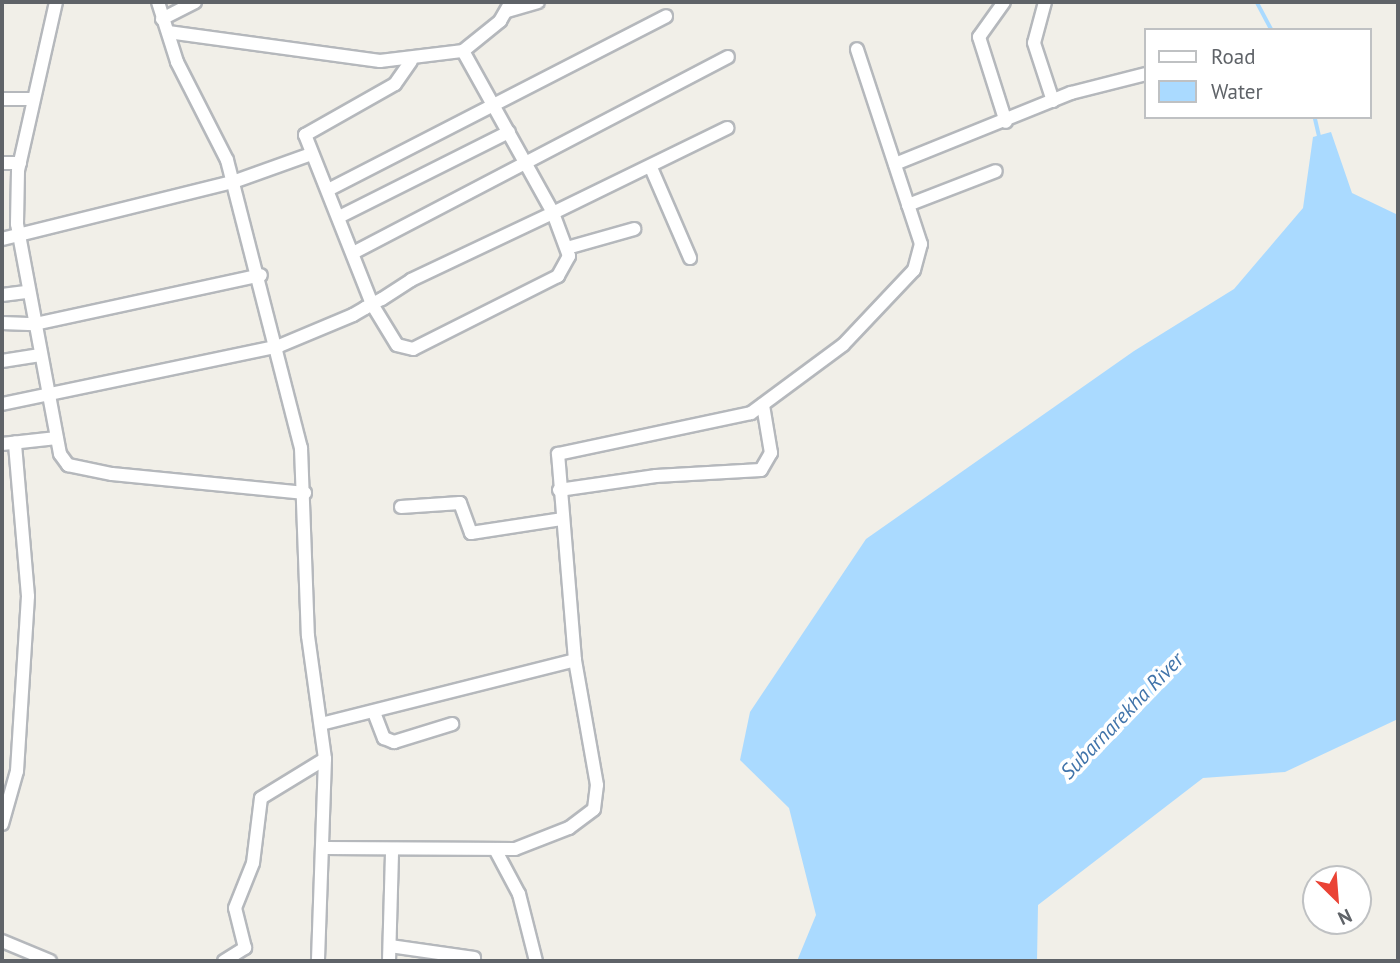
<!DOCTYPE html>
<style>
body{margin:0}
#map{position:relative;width:1400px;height:963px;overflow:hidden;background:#f1efe8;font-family:"PT Sans",sans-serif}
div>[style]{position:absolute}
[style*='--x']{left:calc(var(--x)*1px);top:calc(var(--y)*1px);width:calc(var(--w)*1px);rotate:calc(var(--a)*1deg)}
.water>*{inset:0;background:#aadaff}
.stream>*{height:3.5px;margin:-1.75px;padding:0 1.75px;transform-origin:1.75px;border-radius:1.75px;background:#aadaff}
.roads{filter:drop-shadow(2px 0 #b5b8bc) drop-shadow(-2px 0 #b5b8bc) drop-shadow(0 2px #b5b8bc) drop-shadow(0 -2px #b5b8bc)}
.street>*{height:12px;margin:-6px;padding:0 6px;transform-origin:6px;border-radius:6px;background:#fff}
span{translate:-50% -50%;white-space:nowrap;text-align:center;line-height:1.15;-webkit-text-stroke:7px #fff;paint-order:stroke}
.water-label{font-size:21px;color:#4174aa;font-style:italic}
.frame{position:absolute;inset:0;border:4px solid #5f6368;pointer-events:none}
.legend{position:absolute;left:1144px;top:28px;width:228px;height:91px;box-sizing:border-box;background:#fff;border:2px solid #bfc1c3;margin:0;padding:9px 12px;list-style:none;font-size:21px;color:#5f6368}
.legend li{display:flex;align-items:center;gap:14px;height:35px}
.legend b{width:35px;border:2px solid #bfc1c3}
.north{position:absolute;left:1302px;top:865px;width:70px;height:70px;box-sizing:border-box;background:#fff;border:2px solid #bfc1c3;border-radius:50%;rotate:155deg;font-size:19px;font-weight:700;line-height:28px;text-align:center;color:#5f6368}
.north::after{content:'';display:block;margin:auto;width:24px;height:32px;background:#ea4335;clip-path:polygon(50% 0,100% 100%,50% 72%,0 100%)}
</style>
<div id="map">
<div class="water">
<div style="clip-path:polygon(1331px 132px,1352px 193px,1398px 215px,1398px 719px,1285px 772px,1203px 778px,1038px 905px,1037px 961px,797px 961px,816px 915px,789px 808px,740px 760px,750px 712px,866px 539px,1134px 351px,1234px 289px,1303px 208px,1313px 137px)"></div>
</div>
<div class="stream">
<div style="--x:1257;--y:2;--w:32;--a:62"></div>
<div style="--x:1315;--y:117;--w:23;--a:77"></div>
</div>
<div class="roads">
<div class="street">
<div style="--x:56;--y:2;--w:173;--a:102.7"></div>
<div style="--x:18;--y:171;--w:53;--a:91.1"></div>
<div style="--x:17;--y:224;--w:234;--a:79.4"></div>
<div style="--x:60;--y:454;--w:14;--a:54"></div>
<div style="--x:68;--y:465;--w:45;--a:11.6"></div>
<div style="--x:112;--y:474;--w:194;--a:5.6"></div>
<div style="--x:158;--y:2;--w:63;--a:72.4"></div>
<div style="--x:177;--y:62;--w:110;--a:63"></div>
<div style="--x:227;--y:160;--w:297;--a:75.6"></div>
<div style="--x:301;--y:448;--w:188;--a:87.9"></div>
<div style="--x:308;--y:636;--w:124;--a:82.1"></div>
<div style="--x:325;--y:759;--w:202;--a:92"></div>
<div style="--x:1004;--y:2;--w:43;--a:125.5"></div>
<div style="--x:979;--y:37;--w:89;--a:72.4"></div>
<div style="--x:1045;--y:2;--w:42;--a:105"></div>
<div style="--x:1034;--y:43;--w:61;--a:71.9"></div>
<div style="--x:507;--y:11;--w:32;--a:-16"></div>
<div style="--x:162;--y:19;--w:37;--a:-27"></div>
<div style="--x:168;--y:32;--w:214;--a:7.8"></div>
<div style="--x:380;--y:61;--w:84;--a:-6.9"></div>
<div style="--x:463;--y:51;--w:185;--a:60.9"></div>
<div style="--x:553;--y:213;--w:194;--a:-26"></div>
<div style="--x:463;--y:51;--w:48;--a:-39"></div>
<div style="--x:500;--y:21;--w:22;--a:-60"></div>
<div style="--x:2;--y:99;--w:31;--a:0"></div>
<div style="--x:2;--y:163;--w:18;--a:0"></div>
<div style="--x:895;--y:164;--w:190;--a:-22"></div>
<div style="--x:1071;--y:93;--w:77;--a:-14.2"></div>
<div style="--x:652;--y:170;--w:96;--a:66.6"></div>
<div style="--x:328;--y:190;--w:380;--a:-27.2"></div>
<div style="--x:908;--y:205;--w:94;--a:-21.1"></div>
<div style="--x:339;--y:217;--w:190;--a:-26.6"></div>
<div style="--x:2;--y:239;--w:238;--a:-13.9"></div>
<div style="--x:233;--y:182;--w:83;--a:-19.7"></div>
<div style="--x:567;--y:248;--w:70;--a:-15.8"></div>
<div style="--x:353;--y:253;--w:423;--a:-27.6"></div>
<div style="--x:2;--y:295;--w:24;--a:-7"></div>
<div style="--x:2;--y:323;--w:33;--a:2"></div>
<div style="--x:35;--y:324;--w:231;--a:-12.2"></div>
<div style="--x:2;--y:361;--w:37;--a:-9"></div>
<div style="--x:2;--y:404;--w:283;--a:-11.8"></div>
<div style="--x:279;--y:346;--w:80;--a:-22.7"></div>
<div style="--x:353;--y:315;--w:14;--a:-30"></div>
<div style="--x:365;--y:308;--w:8;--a:-30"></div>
<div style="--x:372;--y:304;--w:11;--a:-27"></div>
<div style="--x:382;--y:299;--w:35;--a:-33"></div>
<div style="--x:411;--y:280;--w:157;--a:-25.3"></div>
<div style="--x:553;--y:213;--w:46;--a:69.6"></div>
<div style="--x:569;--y:256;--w:23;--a:119"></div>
<div style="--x:558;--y:276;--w:162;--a:153.3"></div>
<div style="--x:413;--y:349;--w:16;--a:-166"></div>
<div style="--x:397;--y:345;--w:48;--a:-121.4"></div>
<div style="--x:372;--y:304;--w:182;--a:-111.6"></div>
<div style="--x:305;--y:135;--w:103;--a:-29.5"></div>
<div style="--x:395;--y:84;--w:28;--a:-55"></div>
<div style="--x:2;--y:444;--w:55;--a:-6.2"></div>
<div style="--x:559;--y:490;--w:98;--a:-8.2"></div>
<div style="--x:656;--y:476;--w:105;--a:-3.3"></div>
<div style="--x:761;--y:470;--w:20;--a:-60"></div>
<div style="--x:771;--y:453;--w:49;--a:-99.5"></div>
<div style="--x:401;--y:507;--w:59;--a:-3.9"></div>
<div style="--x:460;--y:503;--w:32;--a:70"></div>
<div style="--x:471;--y:533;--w:93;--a:-8.7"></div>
<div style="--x:375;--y:715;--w:25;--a:69"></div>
<div style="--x:384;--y:738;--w:11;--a:22"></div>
<div style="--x:394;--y:742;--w:61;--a:-17.2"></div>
<div style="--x:321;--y:724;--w:262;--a:-14.1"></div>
<div style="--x:2;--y:824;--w:55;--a:-74.2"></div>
<div style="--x:17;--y:771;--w:175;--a:-86.4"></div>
<div style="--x:28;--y:596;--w:154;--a:-94.9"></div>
<div style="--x:325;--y:848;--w:190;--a:0.3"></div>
<div style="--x:515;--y:849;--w:58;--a:-21.3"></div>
<div style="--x:569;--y:828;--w:31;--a:-37"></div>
<div style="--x:594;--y:809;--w:24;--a:-83"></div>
<div style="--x:597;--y:785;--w:127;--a:-100"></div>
<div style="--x:575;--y:660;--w:207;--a:-94.7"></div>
<div style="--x:558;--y:454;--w:197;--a:-12"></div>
<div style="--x:751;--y:413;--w:114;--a:-36.5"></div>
<div style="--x:843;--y:345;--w:103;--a:-46.6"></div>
<div style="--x:914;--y:270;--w:27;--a:-75"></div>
<div style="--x:921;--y:244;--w:205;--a:-108.2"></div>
<div style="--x:496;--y:851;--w:49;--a:61.9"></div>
<div style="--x:519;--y:894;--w:69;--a:75.8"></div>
<div style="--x:2;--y:941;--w:52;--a:22.6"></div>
<div style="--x:390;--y:946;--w:85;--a:8.1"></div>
<div style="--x:224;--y:961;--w:25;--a:-32"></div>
<div style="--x:245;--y:948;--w:41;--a:-104"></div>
<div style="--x:235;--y:908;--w:48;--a:-68.2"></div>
<div style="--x:253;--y:863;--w:65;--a:-83"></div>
<div style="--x:261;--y:798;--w:75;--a:-31.4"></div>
<div style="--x:389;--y:961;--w:109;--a:-88.4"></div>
</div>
</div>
<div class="water-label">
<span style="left:1122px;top:716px;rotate:-46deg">Subarnarekha River</span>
</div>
<div class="frame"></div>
<ul class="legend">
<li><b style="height:9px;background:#fff"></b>Road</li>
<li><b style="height:19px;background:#aadaff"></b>Water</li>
</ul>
<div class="north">N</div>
</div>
